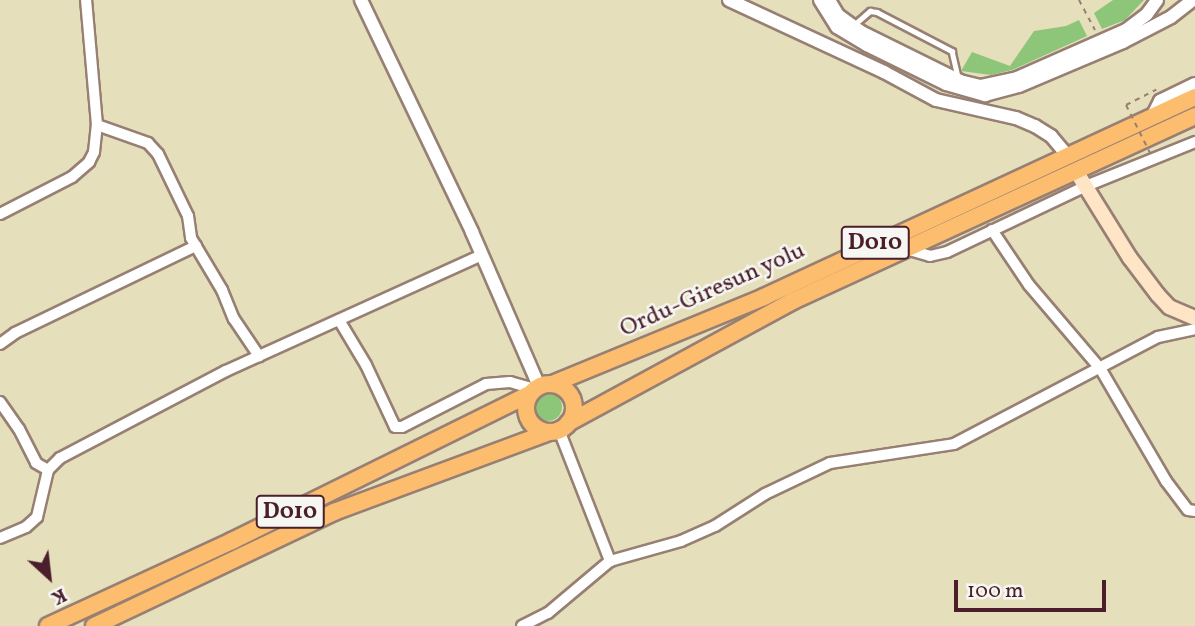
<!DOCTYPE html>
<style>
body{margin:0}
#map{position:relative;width:1195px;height:626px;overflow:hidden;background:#e5dfbb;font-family:Vollkorn,serif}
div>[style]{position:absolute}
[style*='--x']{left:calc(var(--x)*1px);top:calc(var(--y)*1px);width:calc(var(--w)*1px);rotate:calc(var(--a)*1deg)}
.green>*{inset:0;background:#8ec679}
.round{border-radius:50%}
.path>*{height:2px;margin-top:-1px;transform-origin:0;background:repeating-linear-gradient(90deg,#987f73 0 5px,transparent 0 10px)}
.roads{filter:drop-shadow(2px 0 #987f73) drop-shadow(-2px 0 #987f73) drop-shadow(0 2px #987f73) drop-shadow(0 -2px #987f73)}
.service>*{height:4.5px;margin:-2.25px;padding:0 2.25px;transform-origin:2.25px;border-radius:2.25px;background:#fff}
.minor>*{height:10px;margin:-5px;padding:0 5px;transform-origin:5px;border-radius:5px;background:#fff}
.tertiary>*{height:12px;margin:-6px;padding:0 6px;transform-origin:6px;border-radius:6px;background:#fff}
.secondary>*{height:14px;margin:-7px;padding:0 7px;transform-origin:7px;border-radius:7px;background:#fee5c5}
.trunk>*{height:16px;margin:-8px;padding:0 8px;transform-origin:8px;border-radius:8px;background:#fcbd6e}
.trunk>.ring{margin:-8px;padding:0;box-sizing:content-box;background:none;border:16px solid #fcbd6e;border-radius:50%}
.path-bridge>*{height:2px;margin-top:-1px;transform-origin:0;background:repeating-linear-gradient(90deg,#987f73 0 5px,transparent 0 10px)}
span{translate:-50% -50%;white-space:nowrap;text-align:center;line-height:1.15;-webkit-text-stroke:5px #f6f6f2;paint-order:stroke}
.shield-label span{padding:2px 5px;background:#f6f6f2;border:2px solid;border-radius:5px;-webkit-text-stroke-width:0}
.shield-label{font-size:23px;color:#4a1f2b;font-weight:700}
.street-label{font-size:24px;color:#4a1f2b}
.north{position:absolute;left:14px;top:542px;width:70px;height:70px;-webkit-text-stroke:5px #f6f6f2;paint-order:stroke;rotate:153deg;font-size:19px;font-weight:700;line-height:28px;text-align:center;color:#4a1f2b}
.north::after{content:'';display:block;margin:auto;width:24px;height:32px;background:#4a1f2b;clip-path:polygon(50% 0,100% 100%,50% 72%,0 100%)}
.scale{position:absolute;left:954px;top:580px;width:152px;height:32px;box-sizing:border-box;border:4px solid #4a1f2b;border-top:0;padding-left:9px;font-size:21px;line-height:24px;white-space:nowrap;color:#4a1f2b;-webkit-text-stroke:5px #f6f6f2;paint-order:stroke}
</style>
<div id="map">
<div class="green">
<div style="clip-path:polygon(1113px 0,1144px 0,1125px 20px,1102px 29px,1094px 13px)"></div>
<div style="clip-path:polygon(1079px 20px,1087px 36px,1012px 70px,991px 75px,961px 71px,972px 52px,1010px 66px,1034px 31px,1066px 26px)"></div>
<div class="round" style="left:534px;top:393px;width:28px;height:28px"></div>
</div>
<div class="path">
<div style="--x:1079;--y:0;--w:34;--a:62"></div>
<div style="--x:1126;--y:105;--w:34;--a:-27"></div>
</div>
<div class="roads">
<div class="service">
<div style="--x:855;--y:24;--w:20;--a:-41"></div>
<div style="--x:870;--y:11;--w:7;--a:8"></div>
<div style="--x:877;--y:12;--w:85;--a:27.5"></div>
<div style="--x:952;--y:51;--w:27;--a:77"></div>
</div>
<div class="minor">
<div style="--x:97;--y:125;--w:54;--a:19.4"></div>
<div style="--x:148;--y:143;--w:15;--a:48"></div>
<div style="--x:158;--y:154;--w:69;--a:64.2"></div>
<div style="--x:188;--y:216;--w:22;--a:82"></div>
<div style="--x:191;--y:238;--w:61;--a:59.2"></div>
<div style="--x:222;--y:290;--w:31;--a:68"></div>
<div style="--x:234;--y:319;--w:45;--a:56"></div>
<div style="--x:0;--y:214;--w:81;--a:-27.2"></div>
<div style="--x:72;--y:177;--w:23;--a:-41"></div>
<div style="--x:89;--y:162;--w:11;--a:-63"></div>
<div style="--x:94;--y:152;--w:27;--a:-84"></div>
<div style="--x:97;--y:125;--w:125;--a:-95"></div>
<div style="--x:992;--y:230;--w:66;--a:56.1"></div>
<div style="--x:1029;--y:285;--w:109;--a:49.5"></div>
<div style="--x:1100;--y:368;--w:131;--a:59.7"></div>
<div style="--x:1166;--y:481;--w:36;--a:53"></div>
<div style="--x:1188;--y:510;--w:7;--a:8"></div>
<div style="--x:906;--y:249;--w:25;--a:16"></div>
<div style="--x:930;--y:256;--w:17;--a:-13"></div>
<div style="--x:947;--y:252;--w:154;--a:-25.4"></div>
<div style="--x:1086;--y:186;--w:118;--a:-22"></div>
<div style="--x:339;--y:320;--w:52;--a:59"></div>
<div style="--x:366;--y:365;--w:68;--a:64.9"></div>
<div style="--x:395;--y:427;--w:7;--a:0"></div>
<div style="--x:402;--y:427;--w:94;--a:-27.1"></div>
<div style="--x:486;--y:384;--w:24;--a:-5"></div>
<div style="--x:510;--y:382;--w:25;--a:16"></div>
<div style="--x:0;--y:344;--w:19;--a:-36"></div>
<div style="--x:15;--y:333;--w:201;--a:-25.7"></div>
<div style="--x:0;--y:402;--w:33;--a:55"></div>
<div style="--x:19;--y:429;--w:38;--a:63"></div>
<div style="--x:36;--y:463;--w:14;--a:30"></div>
<div style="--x:559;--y:430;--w:141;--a:68.7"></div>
<div style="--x:0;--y:538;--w:28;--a:-23"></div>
<div style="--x:26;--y:527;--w:15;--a:-42"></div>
<div style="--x:37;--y:517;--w:48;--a:-76.8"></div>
<div style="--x:48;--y:470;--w:17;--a:-45"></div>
<div style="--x:60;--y:458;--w:187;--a:-27.7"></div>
<div style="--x:226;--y:371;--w:281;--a:-24.4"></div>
<div style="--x:522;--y:626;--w:29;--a:-27"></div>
<div style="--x:548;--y:613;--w:81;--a:-40"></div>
<div style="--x:610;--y:561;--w:74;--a:-15.7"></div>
<div style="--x:681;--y:541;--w:37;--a:-24"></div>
<div style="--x:715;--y:526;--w:59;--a:-32.6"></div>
<div style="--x:765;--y:494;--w:72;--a:-25.5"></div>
<div style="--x:830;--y:463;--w:125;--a:-8.7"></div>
<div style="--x:954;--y:444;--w:230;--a:-27.7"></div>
<div style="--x:1158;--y:337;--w:38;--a:-12"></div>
</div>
<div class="tertiary">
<div style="--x:361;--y:0;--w:257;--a:64.4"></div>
<div style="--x:472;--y:232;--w:168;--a:66.5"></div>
<div style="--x:729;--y:0;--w:171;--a:24.9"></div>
<div style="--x:884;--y:72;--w:59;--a:28.3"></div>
<div style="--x:936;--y:100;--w:82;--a:12.7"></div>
<div style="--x:1016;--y:118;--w:21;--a:23"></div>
<div style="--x:1035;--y:126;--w:19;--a:32"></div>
<div style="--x:1051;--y:136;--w:25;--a:50"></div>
<div style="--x:820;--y:0;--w:32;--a:58"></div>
<div style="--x:837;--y:27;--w:35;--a:31"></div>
<div style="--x:867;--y:45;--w:88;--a:26.3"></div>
<div style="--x:946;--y:84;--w:41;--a:15.8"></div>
<div style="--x:985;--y:95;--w:35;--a:-15"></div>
<div style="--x:1019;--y:86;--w:113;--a:-22.9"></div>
<div style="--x:1123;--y:42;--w:54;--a:-27.5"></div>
<div style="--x:1171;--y:17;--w:28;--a:-38"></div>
<div style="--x:829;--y:0;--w:17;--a:59"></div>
<div style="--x:838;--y:15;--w:29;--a:36"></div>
<div style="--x:861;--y:32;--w:110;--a:26.3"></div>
<div style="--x:960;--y:81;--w:21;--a:14"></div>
<div style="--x:980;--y:86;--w:38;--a:-12"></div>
<div style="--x:1017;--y:78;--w:119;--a:-23.8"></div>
<div style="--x:1126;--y:30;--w:26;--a:-37"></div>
<div style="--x:1147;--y:14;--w:17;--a:-54"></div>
<div style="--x:1153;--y:115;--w:16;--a:-63"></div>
<div style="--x:1160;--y:101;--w:39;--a:-26"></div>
</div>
<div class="secondary">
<div style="--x:1076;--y:171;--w:102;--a:58.2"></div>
<div style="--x:1130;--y:258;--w:46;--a:52.9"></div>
<div style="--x:1158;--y:295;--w:16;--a:47"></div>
<div style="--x:1169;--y:307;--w:28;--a:23"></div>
</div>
<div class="trunk">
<div style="--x:552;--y:384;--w:229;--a:-22.3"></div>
<div style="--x:764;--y:297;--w:475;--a:-24.9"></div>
<div class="ring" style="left:526px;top:384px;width:32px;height:32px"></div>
<div style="--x:568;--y:423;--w:256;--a:-28.5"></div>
<div style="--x:793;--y:301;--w:443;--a:-24.7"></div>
<div style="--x:48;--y:626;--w:203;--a:-24.8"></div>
<div style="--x:232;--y:541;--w:331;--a:-26.3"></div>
<div style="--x:94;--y:626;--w:266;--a:-25.4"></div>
<div style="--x:334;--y:512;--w:229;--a:-20.4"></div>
</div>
</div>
<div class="path-bridge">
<div style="--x:1126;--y:105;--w:54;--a:63.4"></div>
</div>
<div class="shield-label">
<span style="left:875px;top:243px">D010</span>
<span style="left:290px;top:512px">D010</span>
</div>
<div class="street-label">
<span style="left:713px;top:291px;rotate:-24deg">Ordu-Giresun yolu</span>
</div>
<div class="north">K</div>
<div class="scale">100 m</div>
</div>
